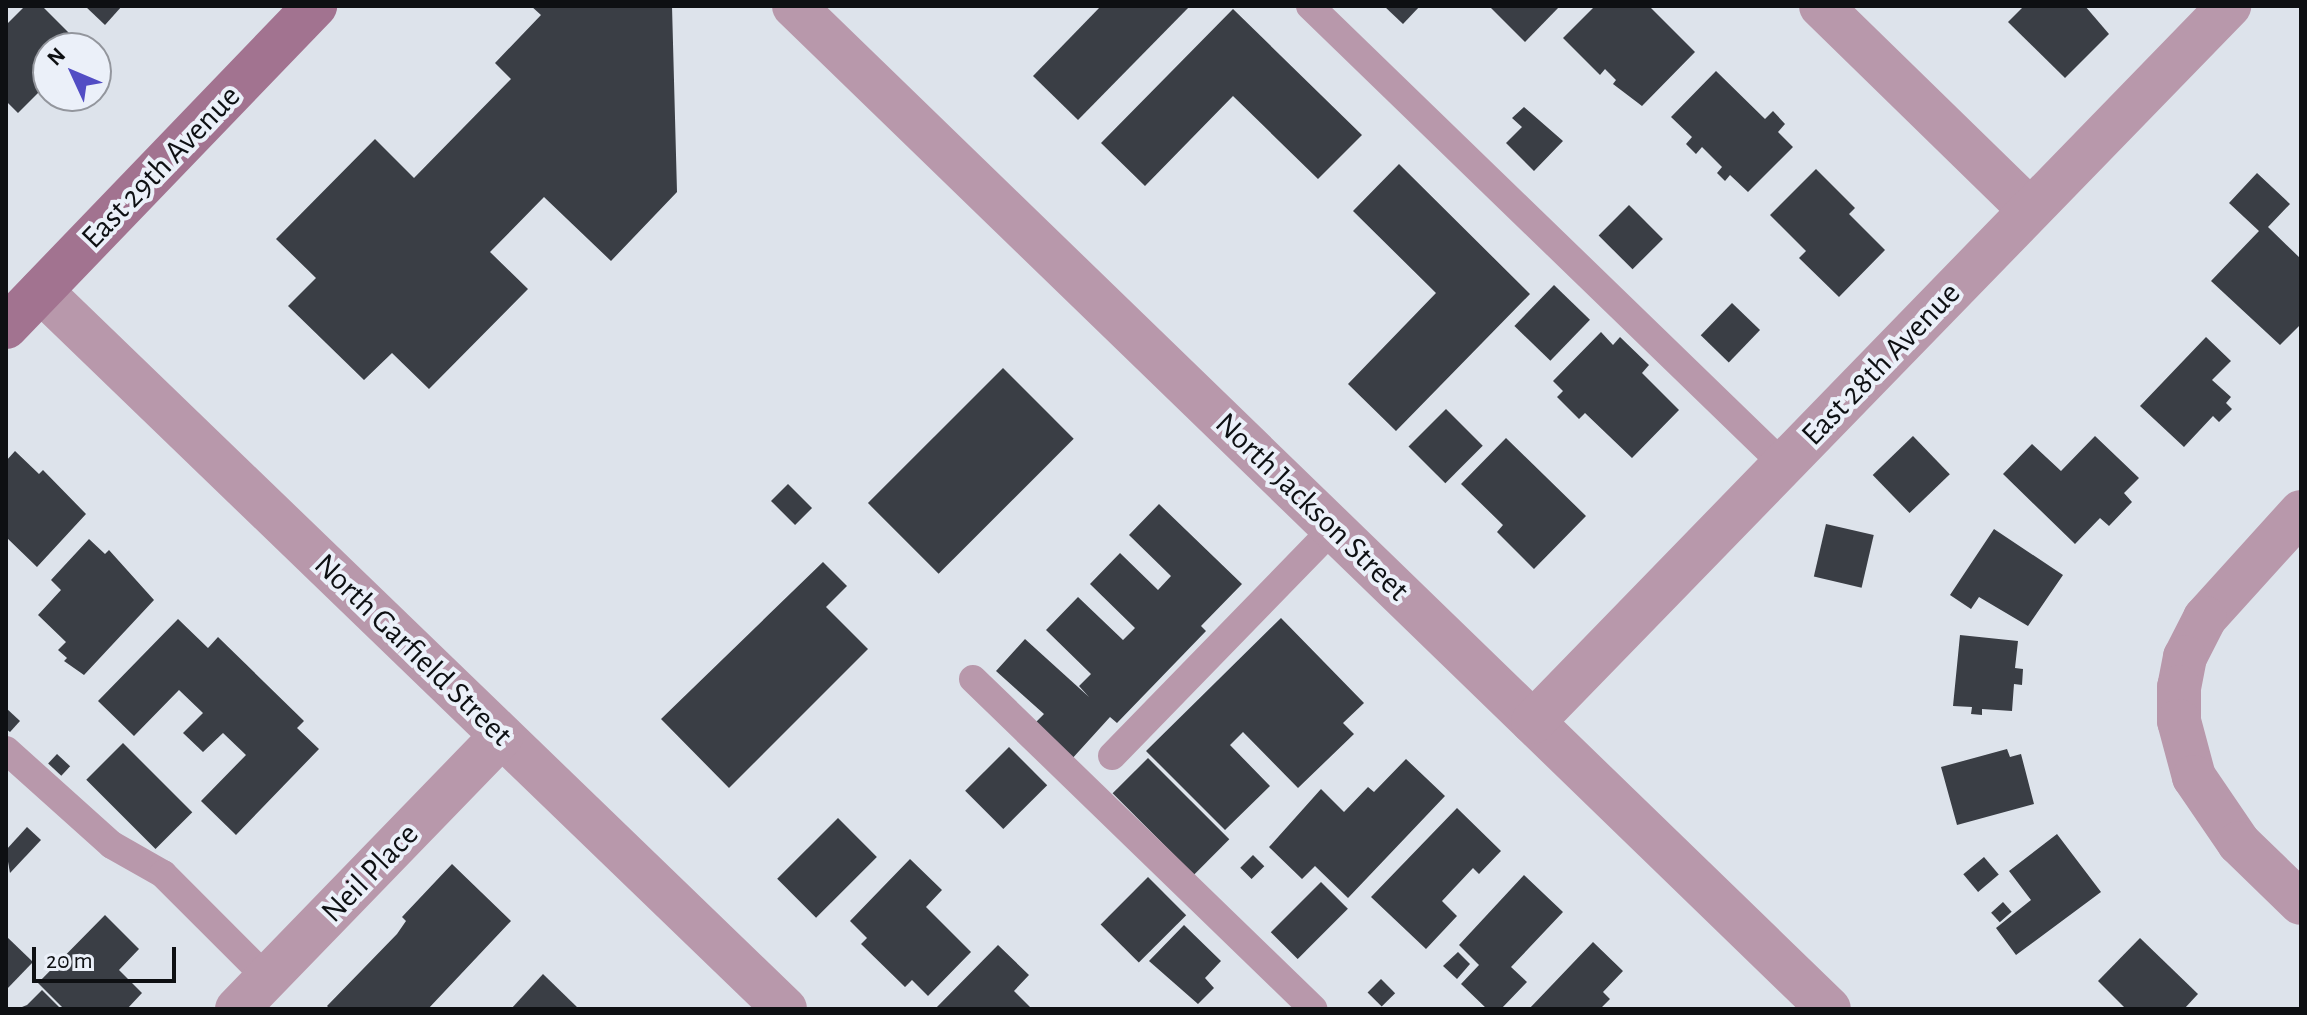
<!DOCTYPE html>
<style>
body{margin:0}
#map{position:relative;width:2307px;height:1015px;overflow:hidden;background:#dde3eb;font-family:"Alegreya Sans",sans-serif}
div>[style]{position:absolute}
[style*='--x']{left:calc(var(--x)*1px);top:calc(var(--y)*1px);width:calc(var(--w)*1px);rotate:calc(var(--a)*1deg)}
.building>*{inset:0;background:#3a3e45;transform-origin:0 0}
.lane>*{height:28px;margin:-14px;padding:0 14px;transform-origin:14px;border-radius:14px;background:#b898ab}
.street>*{height:44px;margin:-22px;padding:0 22px;transform-origin:22px;border-radius:22px;background:#b898ab}
.secondary>*{height:44px;margin:-22px;padding:0 22px;transform-origin:22px;border-radius:22px;background:#a27390}
span{translate:-50% -50%;white-space:nowrap;text-align:center;line-height:1.15;-webkit-text-stroke:8px #ebf0f9;paint-order:stroke}
.street-label{font-size:32px;color:#0e1013}
.frame{position:absolute;inset:0;border:8px solid #0e1013;pointer-events:none}
.north{position:absolute;left:32px;top:32px;width:80px;height:80px;box-sizing:border-box;background:#ebf0f9;border:2px solid #93969d;border-radius:50%;rotate:314deg;font-size:22px;font-weight:700;line-height:32px;text-align:center;color:#0e1013}
.north::after{content:'';display:block;margin:auto;width:28px;height:36px;background:#524dc4;clip-path:polygon(50% 0,100% 100%,50% 72%,0 100%)}
.scale{position:absolute;left:32px;top:947px;width:144px;height:36px;box-sizing:border-box;border:4px solid #0e1013;border-top:0;padding-left:10px;font-size:24px;line-height:28px;white-space:nowrap;color:#0e1013;-webkit-text-stroke:6px #ebf0f9;paint-order:stroke}
</style>
<div id="map">
<div class="building">
<div style="clip-path:polygon(25px 6px,42px 6px,84px 48px,48px 48px,48px 83px,18px 113px,6px 101px,6px 25px)"></div>
<div style="clip-path:polygon(85px 6px,122px 6px,105px 25px)"></div>
<div style="clip-path:polygon(531px 6px,672px 6px,677px 192px,611px 261px,544px 197px,490px 252px,528px 289px,429px 389px,392px 353px,364px 380px,288px 306px,316px 278px,276px 239px,375px 139px,414px 178px,511px 79px,495px 63px,541px 15px)"></div>
<div style="clip-path:polygon(1101px 6px,1190px 6px,1078px 120px,1033px 76px)"></div>
<div style="clip-path:polygon(1384px 6px,1420px 6px,1403px 24px)"></div>
<div style="clip-path:polygon(1489px 6px,1560px 6px,1525px 42px)"></div>
<div style="clip-path:polygon(1595px 6px,1649px 6px,1695px 52px,1642px 106px,1613px 84px,1616px 80px,1605px 69px,1600px 75px,1563px 38px)"></div>
<div style="clip-path:polygon(2024px 6px,2085px 6px,2109px 34px,2065px 78px,2008px 22px)"></div>
<div style="clip-path:polygon(1233px 9px,1362px 135px,1318px 179px,1233px 96px,1145px 186px,1101px 143px)"></div>
<div style="clip-path:polygon(1716px 71px,1765px 119px,1773px 111px,1785px 124px,1778px 132px,1793px 147px,1748px 192px,1730px 175px,1725px 181px,1717px 173px,1722px 167px,1702px 147px,1696px 154px,1686px 144px,1692px 137px,1671px 117px)"></div>
<div style="clip-path:polygon(1524px 107px,1563px 141px,1534px 171px,1506px 143px,1522px 127px,1512px 118px)"></div>
<div style="clip-path:polygon(1399px 164px,1530px 294px,1396px 431px,1348px 384px,1436px 293px,1353px 211px)"></div>
<div style="clip-path:polygon(1816px 169px,1855px 208px,1849px 214px,1885px 250px,1839px 297px,1799px 258px,1806px 251px,1770px 215px)"></div>
<div style="clip-path:polygon(2257px 173px,2290px 204px,2268px 227px,2301px 259px,2301px 324px,2280px 345px,2211px 281px,2259px 231px,2229px 203px)"></div>
<div style="left:1629px;top:205px;width:48px;height:43px;rotate:45deg"></div>
<div style="left:1554px;top:285px;width:50px;height:57px;rotate:44deg"></div>
<div style="left:1732px;top:303px;width:39px;height:45px;rotate:44deg"></div>
<div style="clip-path:polygon(1601px 332px,1613px 345px,1620px 337px,1649px 365px,1642px 373px,1679px 410px,1632px 458px,1585px 413px,1579px 419px,1557px 397px,1563px 391px,1553px 381px)"></div>
<div style="clip-path:polygon(2206px 337px,2231px 361px,2212px 380px,2231px 397px,2226px 403px,2232px 409px,2219px 422px,2213px 416px,2184px 447px,2140px 406px)"></div>
<div style="left:1003px;top:368px;width:100px;height:191px;rotate:45deg"></div>
<div style="left:1446px;top:409px;width:52px;height:53px;rotate:45deg"></div>
<div style="left:1913px;top:436px;width:53px;height:56px;rotate:46deg"></div>
<div style="clip-path:polygon(2095px 436px,2139px 478px,2124px 493px,2132px 502px,2109px 526px,2100px 518px,2075px 544px,2003px 474px,2032px 444px,2061px 471px)"></div>
<div style="clip-path:polygon(1506px 438px,1586px 516px,1534px 569px,1497px 532px,1503px 525px,1461px 484px)"></div>
<div style="clip-path:polygon(15px 451px,39px 474px,43px 470px,86px 514px,37px 567px,6px 537px,6px 461px)"></div>
<div style="left:788px;top:484px;width:34px;height:24px;rotate:45deg"></div>
<div style="clip-path:polygon(1159px 504px,1242px 584px,1201px 626px,1206px 631px,1117px 723px,1110px 717px,1070px 761px,1032px 726px,1044px 714px,996px 671px,1025px 639px,1089px 697px,1079px 686px,1091px 674px,1046px 630px,1078px 597px,1123px 640px,1135px 628px,1090px 584px,1120px 553px,1158px 590px,1171px 576px,1129px 535px)"></div>
<div style="left:1826px;top:524px;width:49px;height:54px;rotate:13deg"></div>
<div style="clip-path:polygon(1994px 529px,2063px 575px,2028px 626px,1979px 597px,1971px 609px,1950px 595px)"></div>
<div style="clip-path:polygon(89px 539px,105px 554px,109px 550px,154px 600px,84px 675px,64px 661px,67px 658px,58px 650px,66px 642px,38px 615px,61px 590px,51px 580px)"></div>
<div style="clip-path:polygon(823px 562px,847px 586px,826px 607px,868px 649px,729px 788px,661px 719px)"></div>
<div style="clip-path:polygon(1281px 618px,1364px 703px,1343px 723px,1354px 734px,1298px 788px,1243px 732px,1230px 745px,1270px 786px,1225px 830px,1146px 751px)"></div>
<div style="clip-path:polygon(178px 619px,208px 648px,218px 637px,304px 721px,297px 728px,319px 749px,236px 835px,201px 801px,246px 755px,223px 733px,203px 752px,183px 733px,203px 713px,179px 690px,134px 736px,98px 701px)"></div>
<div style="clip-path:polygon(1960px 635px,2018px 641px,2015px 668px,2023px 669px,2022px 685px,2014px 684px,2012px 711px,1982px 709px,1982px 715px,1971px 714px,1972px 707px,1953px 706px)"></div>
<div style="clip-path:polygon(6px 708px,20px 721px,10px 732px,6px 729px)"></div>
<div style="left:123px;top:743px;width:98px;height:52px;rotate:45deg"></div>
<div style="left:1009px;top:747px;width:54px;height:62px;rotate:45deg"></div>
<div style="clip-path:polygon(2007px 749px,2010px 757px,2021px 754px,2034px 804px,1957px 825px,1941px 767px)"></div>
<div style="left:57px;top:754px;width:18px;height:13px;rotate:43deg"></div>
<div style="left:1148px;top:758px;width:115px;height:50px;rotate:45deg"></div>
<div style="clip-path:polygon(1406px 759px,1445px 796px,1348px 898px,1315px 866px,1302px 879px,1269px 847px,1321px 789px,1344px 812px,1368px 787px,1374px 792px)"></div>
<div style="clip-path:polygon(1457px 808px,1501px 851px,1479px 874px,1473px 868px,1442px 901px,1457px 916px,1426px 949px,1371px 897px)"></div>
<div style="left:838px;top:818px;width:55px;height:86px;rotate:45deg"></div>
<div style="clip-path:polygon(27px 827px,41px 840px,10px 873px,6px 850px)"></div>
<div style="clip-path:polygon(2057px 834px,2101px 892px,2016px 955px,1996px 928px,2031px 900px,2009px 871px)"></div>
<div style="left:1253px;top:855px;width:16px;height:18px;rotate:45deg"></div>
<div style="left:1984px;top:857px;width:23px;height:27px;rotate:50deg"></div>
<div style="clip-path:polygon(910px 859px,942px 890px,926px 907px,971px 952px,928px 996px,912px 980px,905px 987px,861px 944px,867px 938px,850px 921px)"></div>
<div style="clip-path:polygon(452px 864px,511px 921px,428px 1009px,330px 1009px,327px 1006px,397px 934px,406px 921px,402px 917px)"></div>
<div style="clip-path:polygon(1524px 875px,1563px 912px,1511px 967px,1527px 982px,1501px 1009px,1487px 1009px,1461px 984px,1479px 965px,1459px 945px)"></div>
<div style="left:1148px;top:877px;width:54px;height:67px;rotate:45deg"></div>
<div style="left:1321px;top:882px;width:38px;height:71px;rotate:45deg"></div>
<div style="left:2003px;top:902px;width:13px;height:16px;rotate:48deg"></div>
<div style="clip-path:polygon(105px 915px,139px 949px,119px 970px,142px 993px,127px 1009px,64px 1009px,38px 983px)"></div>
<div style="clip-path:polygon(1184px 925px,1221px 961px,1205px 978px,1214px 988px,1198px 1004px,1149px 961px)"></div>
<div style="clip-path:polygon(6px 936px,33px 962px,6px 990px)"></div>
<div style="clip-path:polygon(2140px 938px,2198px 994px,2184px 1009px,2126px 1009px,2098px 981px)"></div>
<div style="clip-path:polygon(1593px 942px,1623px 971px,1603px 992px,1610px 999px,1600px 1009px,1529px 1009px)"></div>
<div style="clip-path:polygon(998px 945px,1029px 975px,1014px 991px,1032px 1009px,935px 1009px)"></div>
<div style="clip-path:polygon(1458px 952px,1470px 964px,1457px 979px,1443px 966px)"></div>
<div style="clip-path:polygon(543px 974px,579px 1009px,511px 1009px)"></div>
<div style="left:1381px;top:979px;width:20px;height:19px;rotate:45deg"></div>
<div style="clip-path:polygon(42px 990px,61px 1009px,17px 1009px,27px 1005px)"></div>
</div>
<div class="lane">
<div style="--x:1310;--y:6;--w:660;--a:44.08"></div>
<div style="--x:973;--y:679;--w:474;--a:44.1"></div>
<div style="--x:6;--y:750;--w:142;--a:41.9"></div>
<div style="--x:112;--y:845;--w:59;--a:29.6"></div>
<div style="--x:163;--y:874;--w:147;--a:45"></div>
<div style="--x:1112;--y:756;--w:318;--a:-45.8"></div>
</div>
<div class="street">
<div style="--x:794;--y:6;--w:1441;--a:44.1"></div>
<div style="--x:1821;--y:6;--w:292;--a:44.3"></div>
<div style="--x:41;--y:291;--w:1034;--a:43.98"></div>
<div style="--x:2301;--y:512;--w:143;--a:132.2"></div>
<div style="--x:2205;--y:618;--w:44;--a:117.1"></div>
<div style="--x:2185;--y:657;--w:31;--a:101"></div>
<div style="--x:2179;--y:687;--w:34;--a:90"></div>
<div style="--x:2179;--y:721;--w:58;--a:75"></div>
<div style="--x:2194;--y:777;--w:80;--a:55.7"></div>
<div style="--x:2239;--y:843;--w:86;--a:44.1"></div>
<div style="--x:1533;--y:722;--w:999;--a:-45.81"></div>
<div style="--x:237;--y:1009;--w:380;--a:-45.9"></div>
</div>
<div class="secondary">
<div style="--x:6;--y:327;--w:446;--a:-46.1"></div>
</div>
<div class="street-label">
<span style="left:161px;top:167px;rotate:-46deg">East 29th Avenue</span>
<span style="left:1881px;top:364px;rotate:-46deg">East 28th Avenue</span>
<span style="left:1312px;top:507px;rotate:44deg">North Jackson Street</span>
<span style="left:413px;top:650px;rotate:44deg">North Garfield Street</span>
<span style="left:370px;top:873px;rotate:-46deg">Neil Place</span>
</div>
<div class="frame"></div>
<div class="north">N</div>
<div class="scale">20 m</div>
</div>
